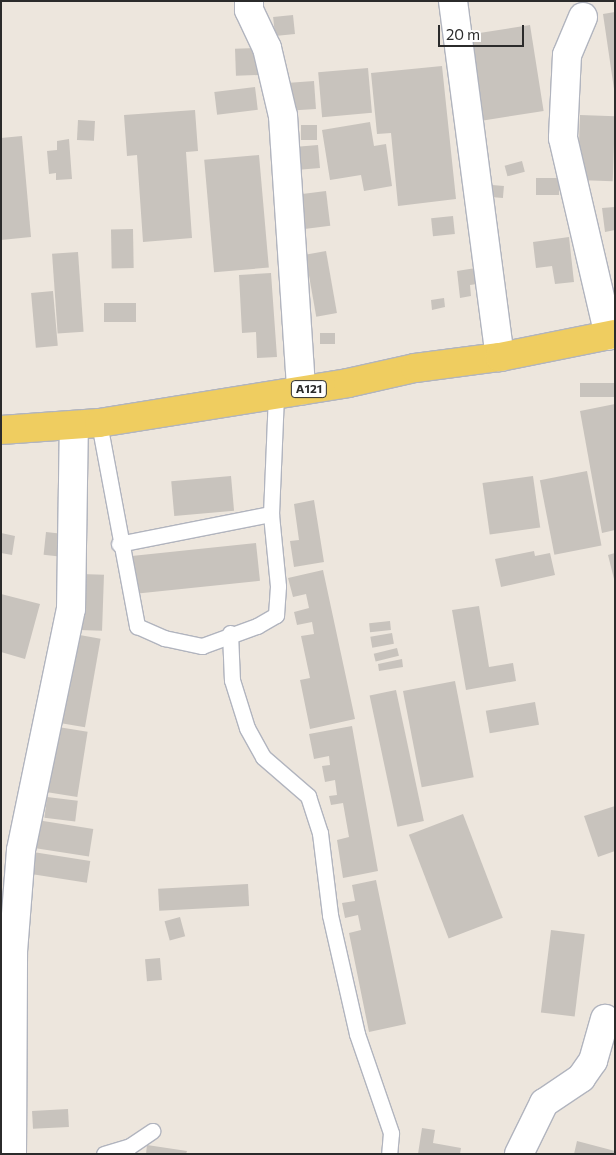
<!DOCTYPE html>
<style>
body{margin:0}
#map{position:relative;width:616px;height:1155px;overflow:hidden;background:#ede6dd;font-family:Commissioner,sans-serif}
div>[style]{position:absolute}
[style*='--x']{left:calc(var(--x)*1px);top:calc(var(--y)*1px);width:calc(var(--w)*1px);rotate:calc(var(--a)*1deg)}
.building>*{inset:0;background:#c8c3bd;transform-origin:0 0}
.roads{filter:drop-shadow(1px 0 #b1b4be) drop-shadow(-1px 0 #b1b4be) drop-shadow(0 1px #b1b4be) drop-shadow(0 -1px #b1b4be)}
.service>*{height:15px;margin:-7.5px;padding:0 7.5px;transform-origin:7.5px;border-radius:7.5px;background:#fff}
.minor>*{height:28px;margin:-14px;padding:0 14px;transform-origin:14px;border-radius:14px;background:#fff}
.primary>*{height:28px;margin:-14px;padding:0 14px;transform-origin:14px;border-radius:14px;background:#efcd60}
span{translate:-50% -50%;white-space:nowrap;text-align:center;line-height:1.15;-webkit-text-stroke:4.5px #fff;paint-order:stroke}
.shield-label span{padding:1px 4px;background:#fff;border:1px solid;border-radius:4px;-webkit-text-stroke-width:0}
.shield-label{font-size:12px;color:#2b2b2b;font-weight:700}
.frame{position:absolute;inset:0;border:2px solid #2b2b2b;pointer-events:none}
.scale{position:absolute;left:438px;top:25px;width:86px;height:22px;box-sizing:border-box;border:2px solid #2b2b2b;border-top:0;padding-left:6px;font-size:15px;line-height:18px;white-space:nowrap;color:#2b2b2b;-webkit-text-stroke:4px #fff;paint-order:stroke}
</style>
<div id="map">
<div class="building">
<div style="clip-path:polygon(615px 12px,615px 89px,614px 89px,603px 14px)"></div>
<div style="left:293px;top:15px;width:19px;height:20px;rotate:84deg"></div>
<div style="left:530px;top:25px;width:87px;height:69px;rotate:81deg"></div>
<div style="left:258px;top:48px;width:27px;height:23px;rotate:88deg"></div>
<div style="clip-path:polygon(442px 66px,456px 199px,398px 206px,391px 133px,377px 134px,371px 73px)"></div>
<div style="left:368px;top:68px;width:45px;height:50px;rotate:85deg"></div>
<div style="left:314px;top:81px;width:28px;height:24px;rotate:86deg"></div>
<div style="left:255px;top:87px;width:23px;height:41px;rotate:83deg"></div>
<div style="clip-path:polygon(195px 110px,198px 151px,186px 152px,192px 238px,143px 242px,137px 155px,127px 156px,124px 115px)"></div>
<div style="left:580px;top:115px;width:35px;height:65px;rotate:2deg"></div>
<div style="left:78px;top:120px;width:17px;height:20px;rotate:3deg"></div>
<div style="clip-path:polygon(370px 122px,374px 146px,386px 144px,392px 186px,364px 191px,361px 175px,330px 180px,322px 130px)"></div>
<div style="left:301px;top:125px;width:16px;height:15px"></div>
<div style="clip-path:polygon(22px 136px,31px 237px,1px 240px,1px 138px)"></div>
<div style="clip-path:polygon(69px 139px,72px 179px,56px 180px,56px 173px,49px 174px,47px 151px,57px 150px,57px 141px)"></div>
<div style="left:318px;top:145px;width:23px;height:24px;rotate:85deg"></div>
<div style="left:259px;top:155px;width:113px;height:55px;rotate:85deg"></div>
<div style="left:522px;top:161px;width:11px;height:18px;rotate:75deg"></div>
<div style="left:559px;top:178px;width:17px;height:23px;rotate:90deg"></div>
<div style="left:492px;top:185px;width:12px;height:12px;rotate:5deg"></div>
<div style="left:326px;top:191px;width:35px;height:26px;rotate:83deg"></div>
<div style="clip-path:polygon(615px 207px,615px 230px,605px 232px,602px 208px)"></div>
<div style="left:453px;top:216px;width:18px;height:22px;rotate:84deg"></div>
<div style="left:133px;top:229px;width:39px;height:22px;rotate:89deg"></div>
<div style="clip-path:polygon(569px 237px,574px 282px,555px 284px,552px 266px,536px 268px,533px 242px)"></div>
<div style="left:326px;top:251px;width:63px;height:21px;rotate:80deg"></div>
<div style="left:78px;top:252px;width:80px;height:26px;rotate:86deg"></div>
<div style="clip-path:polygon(482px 267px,484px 283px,470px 285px,471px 296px,460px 298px,457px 271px)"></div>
<div style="clip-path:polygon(271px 273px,277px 357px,257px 358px,256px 332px,242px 333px,239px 275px)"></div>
<div style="left:53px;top:291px;width:55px;height:22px;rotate:85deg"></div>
<div style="clip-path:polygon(444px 298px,445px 307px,432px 310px,431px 300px)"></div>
<div style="left:136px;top:303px;width:19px;height:32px;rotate:90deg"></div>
<div style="left:335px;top:333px;width:11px;height:15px;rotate:90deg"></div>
<div style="left:615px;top:383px;width:14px;height:35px;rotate:90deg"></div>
<div style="clip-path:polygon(615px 404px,615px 530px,602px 533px,580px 411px)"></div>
<div style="left:587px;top:471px;width:76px;height:48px;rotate:79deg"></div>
<div style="left:231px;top:476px;width:35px;height:60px;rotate:85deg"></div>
<div style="left:533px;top:476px;width:52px;height:51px;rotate:82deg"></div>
<div style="clip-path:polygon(314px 500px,324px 562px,294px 567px,290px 541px,299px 540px,294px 504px)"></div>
<div style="left:46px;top:532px;width:18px;height:23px;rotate:6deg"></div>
<div style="clip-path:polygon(1px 533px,15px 536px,12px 555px,1px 553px)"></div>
<div style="left:256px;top:543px;width:38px;height:125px;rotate:84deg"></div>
<div style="clip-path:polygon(534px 551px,535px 556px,550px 553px,555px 575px,501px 587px,495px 559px)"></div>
<div style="clip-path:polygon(615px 553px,615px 579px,614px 579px,608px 555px)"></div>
<div style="clip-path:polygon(323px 570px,355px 719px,310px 729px,300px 680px,310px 678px,301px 636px,314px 634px,312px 622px,297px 625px,294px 612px,309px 608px,306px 594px,293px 597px,288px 578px)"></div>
<div style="left:81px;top:574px;width:23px;height:56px;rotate:2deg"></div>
<div style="clip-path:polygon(1px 594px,40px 604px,25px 659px,1px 652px)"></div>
<div style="clip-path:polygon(479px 606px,489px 667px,513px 663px,516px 681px,466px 690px,452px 610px)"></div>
<div style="left:390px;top:621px;width:9px;height:21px;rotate:84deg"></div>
<div style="left:392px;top:633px;width:11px;height:22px;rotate:80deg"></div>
<div style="left:74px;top:634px;width:27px;height:90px;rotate:10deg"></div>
<div style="left:397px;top:648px;width:8px;height:24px;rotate:76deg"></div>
<div style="clip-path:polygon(402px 659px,403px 667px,379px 671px,378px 664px)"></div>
<div style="left:455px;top:681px;width:98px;height:53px;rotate:79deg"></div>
<div style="left:396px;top:690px;width:134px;height:27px;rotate:78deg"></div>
<div style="left:535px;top:702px;width:23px;height:50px;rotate:80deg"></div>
<div style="clip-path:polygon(352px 726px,378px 871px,343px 878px,337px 840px,349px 837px,343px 803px,331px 805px,329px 796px,337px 795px,335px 780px,325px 782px,322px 766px,330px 765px,329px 756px,314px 759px,309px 734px)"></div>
<div style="left:58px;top:727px;width:30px;height:66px;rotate:9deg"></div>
<div style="left:47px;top:797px;width:31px;height:21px;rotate:7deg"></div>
<div style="clip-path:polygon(615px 806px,615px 851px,598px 857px,584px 816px)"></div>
<div style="left:463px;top:814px;width:111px;height:58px;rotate:69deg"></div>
<div style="left:37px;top:820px;width:57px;height:28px;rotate:9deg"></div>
<div style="left:33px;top:852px;width:58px;height:22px;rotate:9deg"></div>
<div style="clip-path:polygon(376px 880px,406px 1024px,369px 1032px,349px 933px,361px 930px,358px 915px,345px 918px,342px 903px,355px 901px,352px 885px)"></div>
<div style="left:248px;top:884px;width:22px;height:90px;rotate:87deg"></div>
<div style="left:180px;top:917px;width:20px;height:16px;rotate:75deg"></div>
<div style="left:551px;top:930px;width:34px;height:83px;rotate:7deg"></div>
<div style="left:160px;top:958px;width:22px;height:15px;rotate:85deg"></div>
<div style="left:68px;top:1109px;width:18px;height:36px;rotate:87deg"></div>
<div style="clip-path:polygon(422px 1128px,435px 1130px,433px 1143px,461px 1148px,460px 1154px,418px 1154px)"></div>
<div style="clip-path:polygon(577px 1141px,615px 1151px,615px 1154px,574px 1154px)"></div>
<div style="clip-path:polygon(147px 1145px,187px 1151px,186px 1154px,146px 1154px)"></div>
</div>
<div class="roads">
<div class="service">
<div style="--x:99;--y:423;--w:207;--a:79.4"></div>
<div style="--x:137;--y:626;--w:30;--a:24"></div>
<div style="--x:164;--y:638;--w:39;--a:12"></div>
<div style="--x:202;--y:646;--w:59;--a:-20"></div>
<div style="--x:257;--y:626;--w:22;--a:-30"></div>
<div style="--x:276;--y:615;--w:29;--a:-86"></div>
<div style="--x:278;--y:586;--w:72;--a:-95.6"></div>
<div style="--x:271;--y:514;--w:119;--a:-87.6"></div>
<div style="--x:119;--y:544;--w:155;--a:-11.2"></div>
<div style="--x:230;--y:633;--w:47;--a:87.6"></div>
<div style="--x:232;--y:680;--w:50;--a:72.6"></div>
<div style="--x:247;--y:728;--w:33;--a:61"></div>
<div style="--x:263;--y:757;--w:60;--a:40.9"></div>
<div style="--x:308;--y:796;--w:39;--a:72"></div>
<div style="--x:320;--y:833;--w:83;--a:83"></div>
<div style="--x:330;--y:915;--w:122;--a:77.2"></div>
<div style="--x:357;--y:1034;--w:105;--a:71"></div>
<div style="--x:391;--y:1133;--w:21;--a:95"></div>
<div style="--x:104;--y:1154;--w:27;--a:-17"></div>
<div style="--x:130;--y:1146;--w:27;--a:-34"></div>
</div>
<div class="minor">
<div style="--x:249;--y:1;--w:9;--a:90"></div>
<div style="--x:249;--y:10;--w:42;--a:64.7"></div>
<div style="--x:267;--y:48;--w:70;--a:76.8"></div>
<div style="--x:283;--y:116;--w:275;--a:86.2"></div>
<div style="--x:453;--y:1;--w:359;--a:82.5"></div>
<div style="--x:583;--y:17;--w:41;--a:112.8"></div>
<div style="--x:567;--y:55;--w:83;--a:92.8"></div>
<div style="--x:563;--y:138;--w:203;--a:76.9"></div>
<div style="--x:12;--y:1154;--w:202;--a:-89.7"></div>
<div style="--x:13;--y:952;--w:102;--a:-85.5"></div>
<div style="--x:21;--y:850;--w:246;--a:-78.3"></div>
<div style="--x:71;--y:609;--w:184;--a:-89.1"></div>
<div style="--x:519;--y:1154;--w:57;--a:-63.9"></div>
<div style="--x:544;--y:1103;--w:45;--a:-34"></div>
<div style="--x:581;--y:1078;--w:21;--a:-55"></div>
<div style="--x:593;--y:1061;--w:44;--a:-74.1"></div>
</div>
<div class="primary">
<div style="--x:1;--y:430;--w:98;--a:-4.1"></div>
<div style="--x:99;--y:423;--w:252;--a:-9.1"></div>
<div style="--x:348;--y:383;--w:69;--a:-12.6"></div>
<div style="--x:415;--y:368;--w:86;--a:-7.4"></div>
<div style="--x:500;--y:357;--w:117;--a:-11.3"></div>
</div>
</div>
<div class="shield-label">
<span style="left:309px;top:389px">A121</span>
</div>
<div class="frame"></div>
<div class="scale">20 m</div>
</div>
